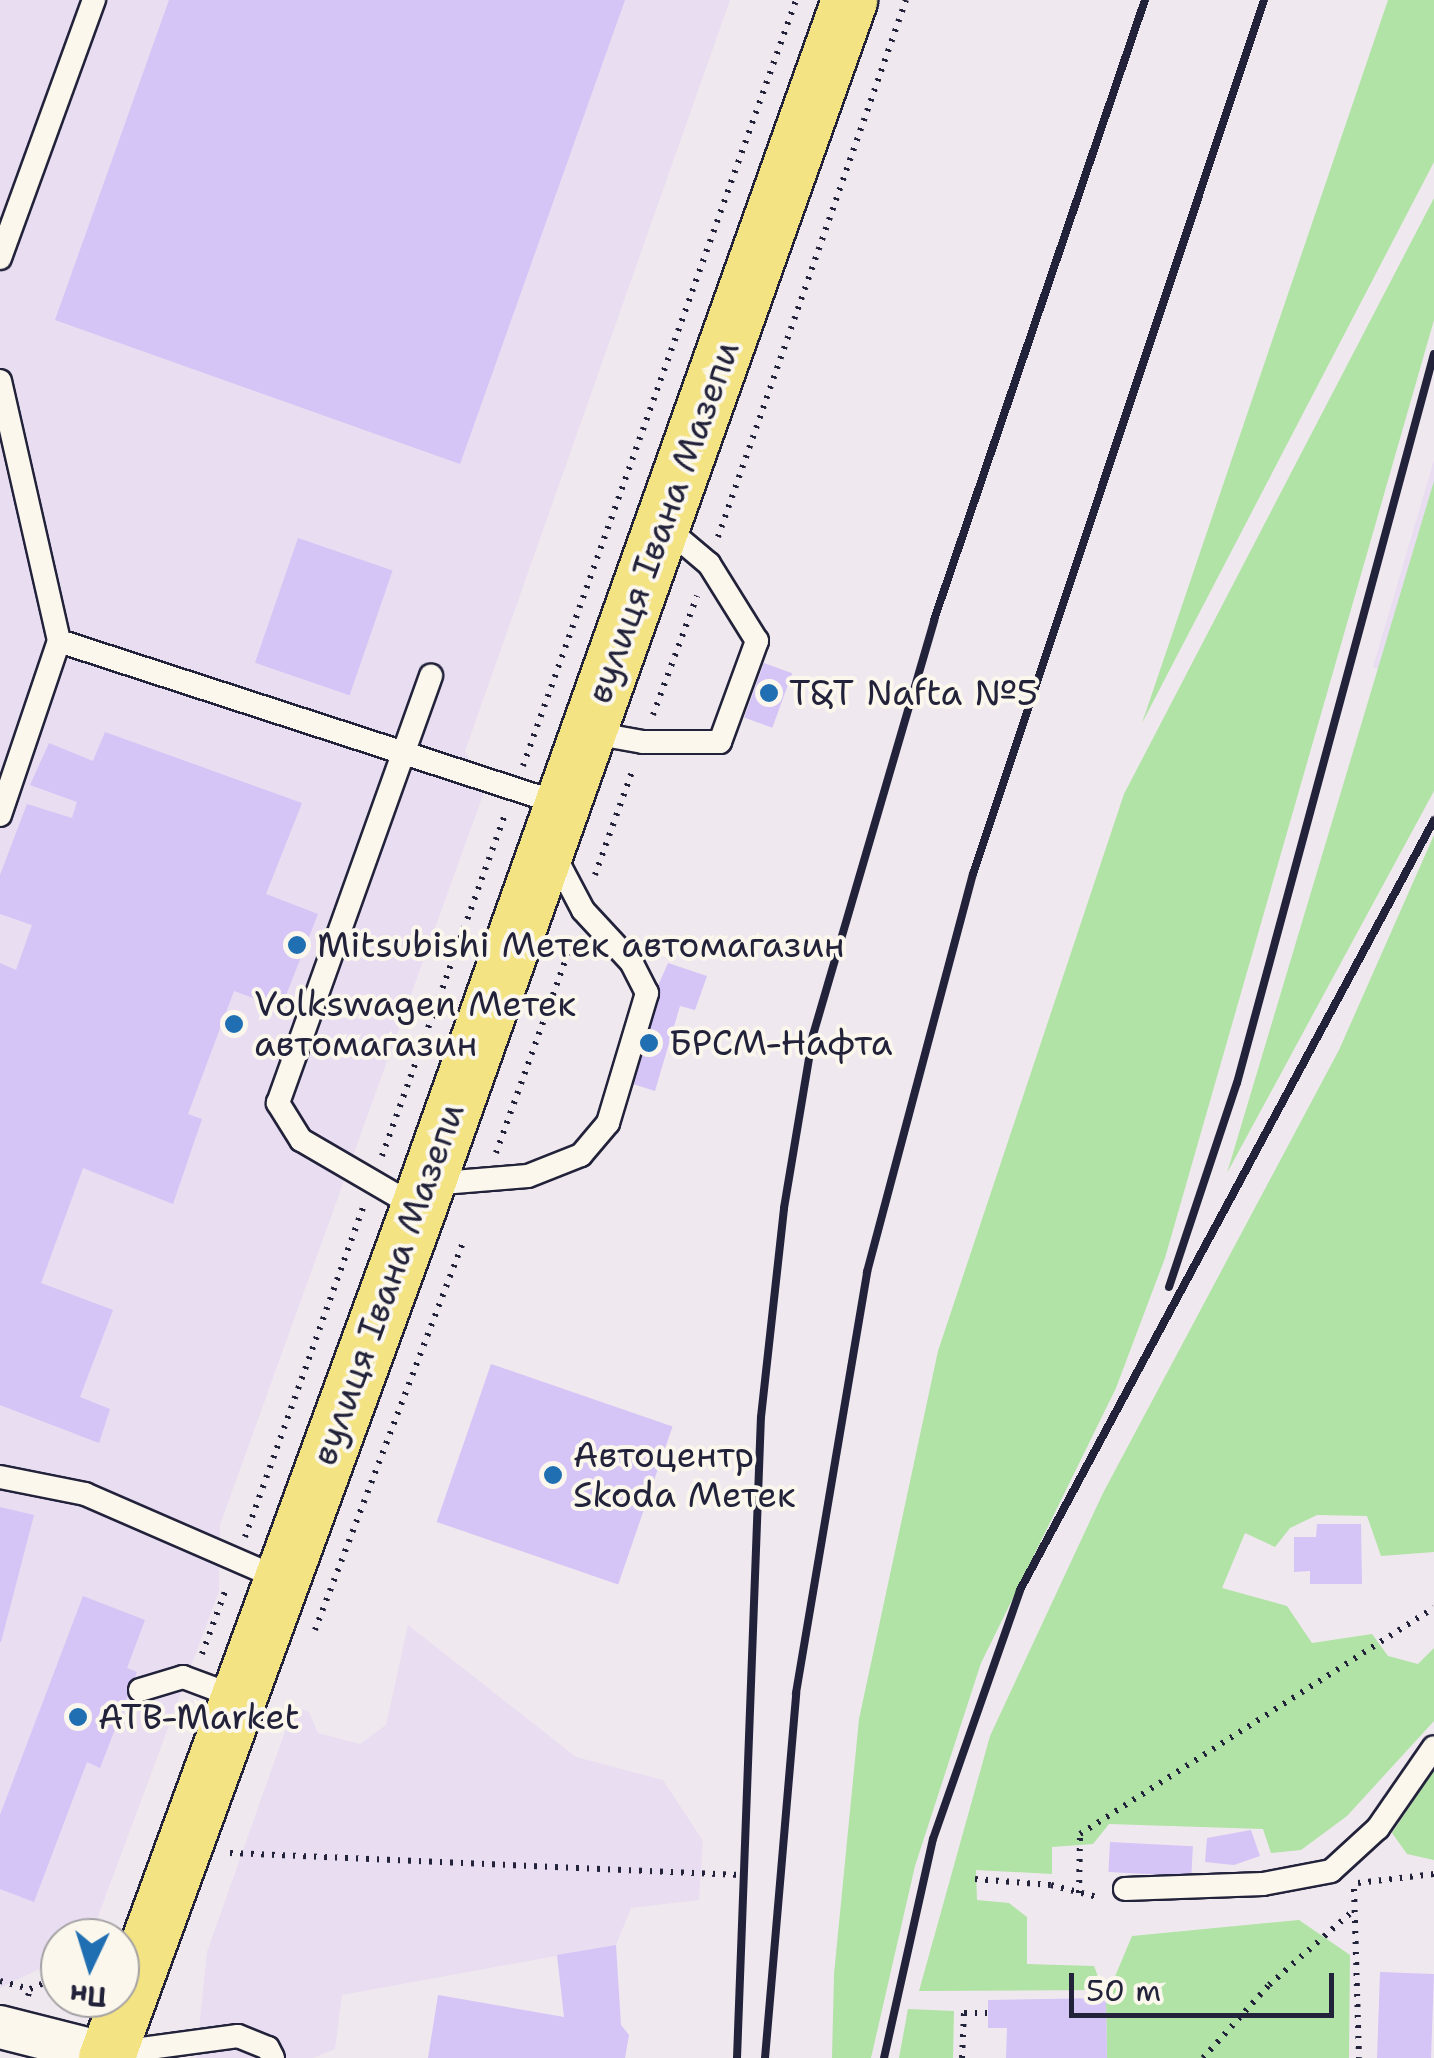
<!DOCTYPE html>
<meta charset="utf-8">
<style>
body{margin:0}
#map{position:relative;width:1434px;height:2058px;overflow:hidden;background:#f0e8ef;font-family:"Shantell Sans",sans-serif}
div>[style]{position:absolute}
[style*='--x']{left:calc(var(--x)*1px);top:calc(var(--y)*1px);width:calc(var(--w)*1px);rotate:calc(var(--a)*1deg)}
.built>*{inset:0;background:#e8ddf1}
.green>*{inset:0;background:#b0e3a5}
.building>*{inset:0;background:#d5c4f6;transform-origin:0 0}
.path>*{height:6px;margin-top:-3px;transform-origin:0;background:repeating-linear-gradient(90deg,#22223b 0 2.5px,transparent 0 10.5px)}
.roads{filter:drop-shadow(2px 0 #22223b) drop-shadow(-2px 0 #22223b) drop-shadow(0 2px #22223b) drop-shadow(0 -2px #22223b)}
.service>*{height:22px;margin:-11px;padding:0 11px;transform-origin:11px;border-radius:11px;background:#fbf7ec}
.minor>*{height:42px;margin:-21px;padding:0 21px;transform-origin:21px;border-radius:21px;background:#fbf7ec}
.primary>*{height:55px;margin:-27.5px;padding:0 27.5px;transform-origin:27.5px;border-radius:27.5px;background:#f4e382}
.rail>*{height:8px;margin:-4px;padding:0 4px;transform-origin:4px;border-radius:4px;background:#22223b}
.dots>*{width:28px;height:28px;translate:-50% -50%;box-sizing:border-box;border:5px solid #fbf7ec;border-radius:50%}
span{translate:-50% -50%;white-space:nowrap;text-align:center;line-height:1.15;-webkit-text-stroke:8px #fbf7ec;paint-order:stroke}
.street-label{font-size:35px;color:#22223b}
.poi-label{font-size:35px;color:#22223b}
.left{translate:0 -50%;text-align:left}
.north{position:absolute;left:40px;top:1918px;width:100px;height:100px;box-sizing:border-box;background:#fbf7ec;border:2px solid #a4a2a5;border-radius:50%;rotate:184deg;font-size:28px;font-weight:700;line-height:40px;text-align:center;color:#22223b}
.north::after{content:'';display:block;margin:auto;width:35px;height:45px;background:#1f6fb2;clip-path:polygon(50% 0,100% 100%,50% 72%,0 100%)}
.scale{position:absolute;left:1069px;top:1973px;width:265px;height:45px;box-sizing:border-box;border:5px solid #22223b;border-top:0;padding-left:12px;font-size:30px;line-height:35px;white-space:nowrap;color:#22223b;-webkit-text-stroke:8px #fbf7ec;paint-order:stroke}
</style>
<div id="map">
<div class="built">
<div style="clip-path:polygon(0 0,730px 0,465px 751px,484px 792px,220px 1525px,219px 1591px,90px 1938px,60px 1938px,60px 1959px,0 1988px)"></div>
<div style="clip-path:polygon(1434px 460px,1434px 695px,1373px 667px)"></div>
<div style="clip-path:polygon(408px 1625px,576px 1757px,663px 1780px,703px 1841px,699px 1900px,631px 1908px,616px 1945px,342px 1995px,335px 2049px,313px 2058px,196px 2058px,207px 1952px,294px 1706px,309px 1712px,318px 1733px,360px 1744px,386px 1725px)"></div>
</div>
<div class="green">
<div style="clip-path:polygon(1388px 0,1434px 0,1434px 162px,1142px 723px)"></div>
<div style="clip-path:polygon(1434px 198px,1434px 320px,1165px 1258px,1116px 1388px,981px 1663px,915px 1866px,871px 2058px,832px 2058px,834px 1974px,859px 1719px,938px 1351px,1124px 794px)"></div>
<div style="clip-path:polygon(1434px 481px,1434px 791px,1227px 1173px)"></div>
<div style="clip-path:polygon(1434px 835px,1434px 1552px,1381px 1556px,1367px 1516px,1317px 1515px,1290px 1528px,1275px 1547px,1245px 1533px,1222px 1588px,1287px 1606px,1312px 1643px,1372px 1634px,1388px 1656px,1418px 1664px,1434px 1648px,1434px 1721px,1347px 1816px,1301px 1850px,1271px 1853px,1263px 1829px,1109px 1824px,1093px 1844px,1052px 1847px,1052px 1874px,976px 1870px,977px 1900px,1009px 1903px,1027px 1917px,1027px 1964px,1094px 1966px,1103px 1990px,919px 1991px,990px 1736px,1103px 1493px,1339px 1050px)"></div>
<div style="clip-path:polygon(1434px 1770px,1434px 1860px,1407px 1854px,1392px 1833px)"></div>
<div style="clip-path:polygon(1299px 1920px,1350px 1955px,1349px 2058px,1107px 2058px,1106px 1998px,1132px 1936px)"></div>
<div style="clip-path:polygon(908px 2009px,954px 2011px,953px 2058px,899px 2058px)"></div>
</div>
<div class="building">
<div style="clip-path:polygon(169px 0,625px 0,460px 464px,55px 320px)"></div>
<div style="left:298px;top:538px;width:100px;height:132px;rotate:19deg"></div>
<div style="left:764px;top:663px;width:30px;height:58px;rotate:20deg"></div>
<div style="clip-path:polygon(105px 732px,302px 803px,266px 894px,318px 914px,281px 1008px,234px 991px,188px 1114px,202px 1119px,173px 1204px,83px 1168px,41px 1283px,113px 1310px,80px 1397px,110px 1409px,99px 1443px,0 1405px,0 963px,16px 970px,32px 925px,0 914px,0 875px,27px 804px,72px 818px,77px 802px,30px 785px,49px 743px,93px 761px)"></div>
<div style="clip-path:polygon(668px 963px,707px 976px,695px 1010px,680px 1006px,655px 1091px,617px 1079px)"></div>
<div style="left:491px;top:1364px;width:192px;height:167px;rotate:19deg"></div>
<div style="clip-path:polygon(0 1507px,34px 1515px,1px 1642px,0 1642px)"></div>
<div style="clip-path:polygon(1317px 1524px,1361px 1524px,1362px 1584px,1310px 1584px,1310px 1571px,1294px 1572px,1294px 1537px,1316px 1537px)"></div>
<div style="clip-path:polygon(83px 1596px,145px 1620px,127px 1668px,137px 1672px,100px 1768px,87px 1762px,34px 1902px,0 1889px,0 1815px)"></div>
<div style="clip-path:polygon(1251px 1830px,1260px 1856px,1234px 1865px,1205px 1862px,1207px 1838px)"></div>
<div style="left:1110px;top:1842px;width:83px;height:30px;rotate:3deg"></div>
<div style="clip-path:polygon(616px 1945px,621px 2025px,629px 2035px,625px 2058px,428px 2058px,438px 1995px,564px 2017px,557px 1955px)"></div>
<div style="left:1380px;top:1972px;width:54px;height:86px;rotate:2deg"></div>
<div style="clip-path:polygon(1106px 1998px,1107px 2058px,1006px 2058px,1007px 2028px,988px 2028px,988px 2000px)"></div>
</div>
<div class="path">
<div style="--x:718;--y:537;--w:569;--a:-70.71"></div>
<div style="--x:653;--y:715;--w:127;--a:-69.7"></div>
<div style="--x:523;--y:766;--w:813;--a:-70.38"></div>
<div style="--x:595;--y:875;--w:113;--a:-70.3"></div>
<div style="--x:496;--y:1153;--w:227;--a:-70.2"></div>
<div style="--x:382;--y:1156;--w:363;--a:-70.2"></div>
<div style="--x:245;--y:1537;--w:353;--a:-70.3"></div>
<div style="--x:315;--y:1630;--w:414;--a:-69.1"></div>
<div style="--x:202;--y:1654;--w:72;--a:-69.8"></div>
<div style="--x:230;--y:1853;--w:511;--a:2.47"></div>
<div style="--x:975;--y:1879;--w:76;--a:4.5"></div>
<div style="--x:1051;--y:1885;--w:48;--a:14.6"></div>
<div style="--x:1358;--y:1883;--w:77;--a:-6.8"></div>
<div style="--x:1354;--y:1889;--w:169;--a:88.3"></div>
<div style="--x:1079;--y:1893;--w:59;--a:-89"></div>
<div style="--x:1080;--y:1834;--w:420;--a:-32.6"></div>
<div style="--x:0;--y:1981;--w:31;--a:15"></div>
<div style="--x:28;--y:1996;--w:7;--a:-74"></div>
<div style="--x:30;--y:1989;--w:33;--a:-23"></div>
<div style="--x:962;--y:2058;--w:45;--a:-87.5"></div>
<div style="--x:964;--y:2013;--w:23;--a:0"></div>
<div style="--x:1203;--y:2058;--w:98;--a:-47.9"></div>
<div style="--x:1269;--y:1985;--w:113;--a:-41.4"></div>
</div>
<div class="roads">
<div class="service">
<div style="--x:0;--y:258;--w:275;--a:-70"></div>
<div style="--x:0;--y:381;--w:267;--a:77.2"></div>
<div style="--x:587;--y:732;--w:57;--a:10.1"></div>
<div style="--x:643;--y:742;--w:77;--a:0"></div>
<div style="--x:720;--y:742;--w:108;--a:-69.9"></div>
<div style="--x:757;--y:641;--w:91;--a:-121.9"></div>
<div style="--x:709;--y:564;--w:59;--a:-139.8"></div>
<div style="--x:0;--y:815;--w:184;--a:-71.3"></div>
<div style="--x:59;--y:641;--w:528;--a:17.99"></div>
<div style="--x:430;--y:1184;--w:98;--a:-4.7"></div>
<div style="--x:528;--y:1176;--w:57;--a:-21.6"></div>
<div style="--x:581;--y:1155;--w:42;--a:-49.8"></div>
<div style="--x:608;--y:1123;--w:136;--a:-73.3"></div>
<div style="--x:647;--y:993;--w:34;--a:-117"></div>
<div style="--x:632;--y:963;--w:72;--a:-132.8"></div>
<div style="--x:583;--y:910;--w:64;--a:-117.8"></div>
<div style="--x:418;--y:1208;--w:135;--a:-149.8"></div>
<div style="--x:301;--y:1140;--w:44;--a:-121.9"></div>
<div style="--x:278;--y:1103;--w:454;--a:-70.3"></div>
<div style="--x:0;--y:1477;--w:87;--a:11.3"></div>
<div style="--x:85;--y:1494;--w:210;--a:23.5"></div>
<div style="--x:140;--y:1690;--w:45;--a:-16.8"></div>
<div style="--x:183;--y:1677;--w:54;--a:20.4"></div>
<div style="--x:1125;--y:1889;--w:138;--a:-2.1"></div>
<div style="--x:1263;--y:1884;--w:69;--a:-10.8"></div>
<div style="--x:1331;--y:1871;--w:64;--a:-42.5"></div>
<div style="--x:1378;--y:1828;--w:98;--a:-55.3"></div>
<div style="--x:112;--y:2053;--w:127;--a:-7.7"></div>
<div style="--x:238;--y:2036;--w:32;--a:22"></div>
<div style="--x:268;--y:2048;--w:11;--a:63"></div>
</div>
<div class="minor">
<div style="--x:0;--y:2027;--w:110;--a:14.2"></div>
</div>
<div class="primary">
<div style="--x:106;--y:2058;--w:905;--a:-69.84"></div>
<div style="--x:418;--y:1208;--w:1283;--a:-70.36"></div>
</div>
</div>
<div class="rail">
<div style="--x:1169;--y:1287;--w:215;--a:-71.6"></div>
<div style="--x:1237;--y:1083;--w:755;--a:-74.88"></div>
<div style="--x:737;--y:2058;--w:641;--a:-87.86"></div>
<div style="--x:761;--y:1417;--w:210;--a:-83.7"></div>
<div style="--x:784;--y:1208;--w:175;--a:-80.5"></div>
<div style="--x:813;--y:1035;--w:432;--a:-73.7"></div>
<div style="--x:934;--y:620;--w:655;--a:-71.21"></div>
<div style="--x:765;--y:2058;--w:366;--a:-85.1"></div>
<div style="--x:796;--y:1693;--w:427;--a:-80.4"></div>
<div style="--x:867;--y:1272;--w:412;--a:-75.1"></div>
<div style="--x:973;--y:874;--w:921;--a:-71.58"></div>
<div style="--x:884;--y:2058;--w:224;--a:-77.4"></div>
<div style="--x:933;--y:1839;--w:264;--a:-70.7"></div>
<div style="--x:1020;--y:1590;--w:874;--a:-61.73"></div>
</div>
<div class="dots">
<div style="left:769px;top:693px;background:#1f6fb2"></div>
<div style="left:297px;top:945px;background:#1f6fb2"></div>
<div style="left:234px;top:1024px;background:#1f6fb2"></div>
<div style="left:649px;top:1043px;background:#1f6fb2"></div>
<div style="left:553px;top:1475px;background:#1f6fb2"></div>
<div style="left:78px;top:1717px;background:#1f6fb2"></div>
</div>
<div class="street-label">
<span style="left:663px;top:522px;rotate:-70deg">вулиця Івана Мазепи</span>
<span style="left:388px;top:1284px;rotate:-70deg">вулиця Івана Мазепи</span>
</div>
<div class="poi-label">
<span class="left" style="left:789px;top:693px">Т&amp;T Nafta №5</span>
<span class="left" style="left:317px;top:945px">Mitsubishi Метек автомагазин</span>
<span class="left" style="left:254px;top:1024px">Volkswagen Метек<br>автомагазин</span>
<span class="left" style="left:669px;top:1043px">БРСМ-Нафта</span>
<span class="left" style="left:573px;top:1475px">Автоцентр<br>Skoda Метек</span>
<span class="left" style="left:98px;top:1717px">ATB-Market</span>
</div>
<div class="north">Пн</div>
<div class="scale">50 m</div>
</div>
